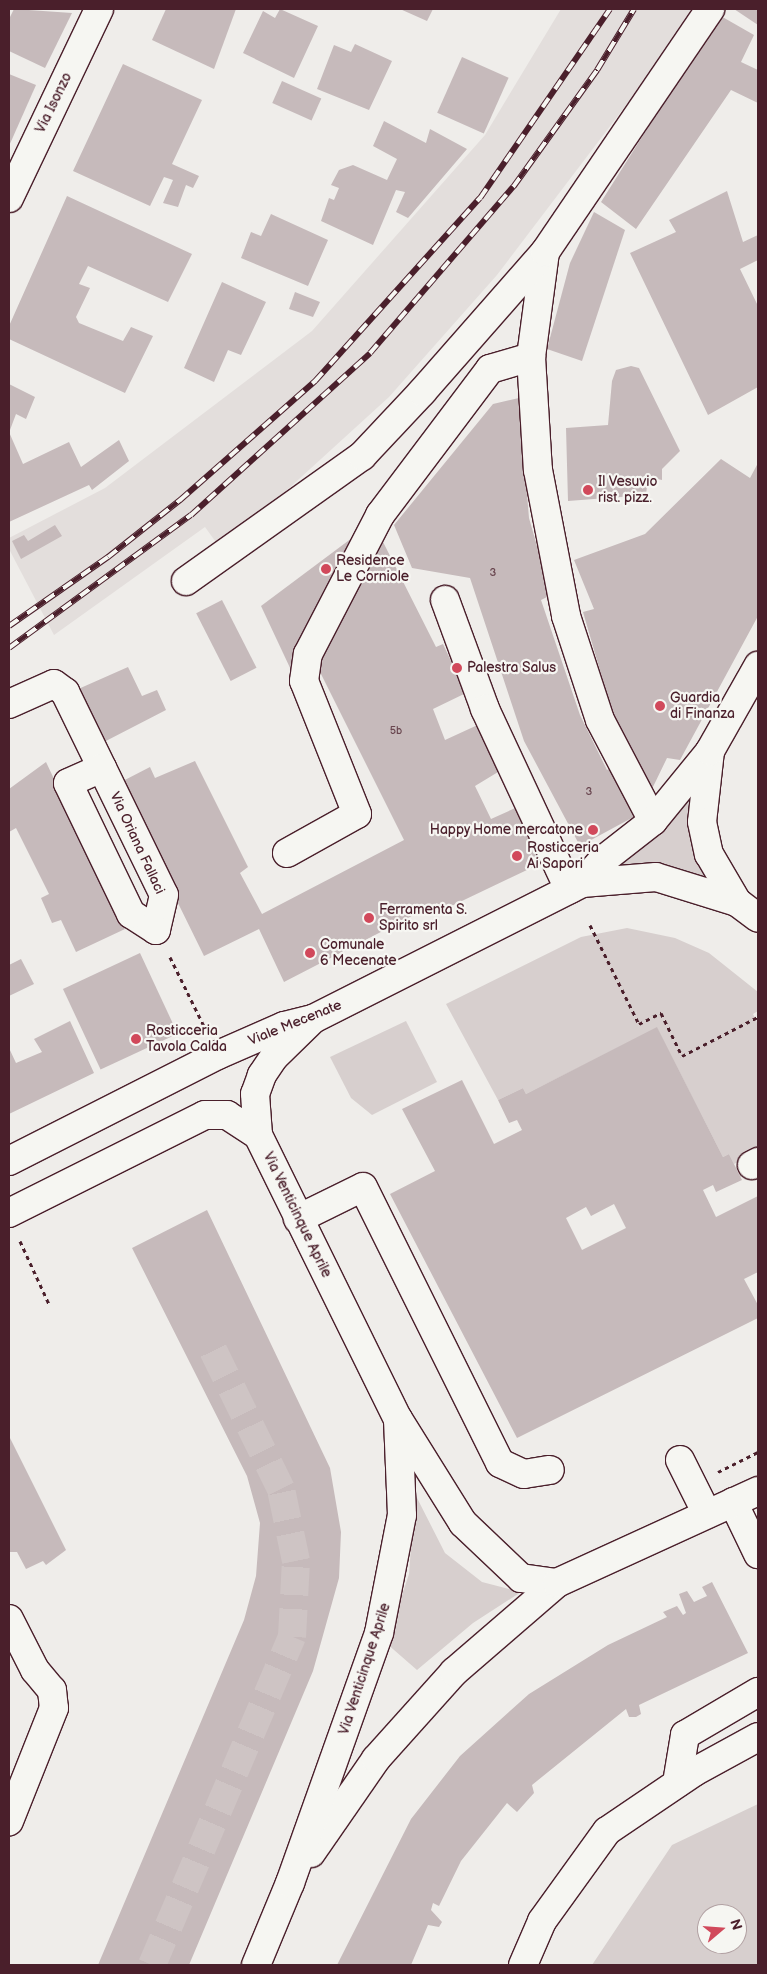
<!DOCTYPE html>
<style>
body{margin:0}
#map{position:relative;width:767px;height:1974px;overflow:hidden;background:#efedea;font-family:"Balsamiq Sans",sans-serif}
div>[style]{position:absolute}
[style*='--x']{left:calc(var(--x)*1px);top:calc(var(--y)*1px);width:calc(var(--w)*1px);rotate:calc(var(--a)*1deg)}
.built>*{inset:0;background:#e3dedc}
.green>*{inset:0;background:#d7cfce}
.building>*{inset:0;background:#c6babb;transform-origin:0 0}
.minor-tunnel>*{height:28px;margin-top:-14px;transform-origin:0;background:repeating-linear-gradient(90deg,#cec4c4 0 28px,transparent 0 42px)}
.path>*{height:3px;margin-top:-1.5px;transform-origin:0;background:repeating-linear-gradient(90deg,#4a1f2b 0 4px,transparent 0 8px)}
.roads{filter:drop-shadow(1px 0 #4a1f2b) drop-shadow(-1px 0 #4a1f2b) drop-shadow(0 1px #4a1f2b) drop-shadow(0 -1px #4a1f2b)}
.minor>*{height:28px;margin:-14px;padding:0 14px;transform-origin:14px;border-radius:14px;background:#f6f6f2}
.major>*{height:28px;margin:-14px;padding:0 14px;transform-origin:14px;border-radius:14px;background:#f6f6f2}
.rail>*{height:5.5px;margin-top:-2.75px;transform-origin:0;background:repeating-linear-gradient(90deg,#f6f6f2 0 11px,#4a1f2b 0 22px);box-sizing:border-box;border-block:1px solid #4a1f2b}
.dots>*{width:14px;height:14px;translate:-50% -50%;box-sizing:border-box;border:2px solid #f6f6f2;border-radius:50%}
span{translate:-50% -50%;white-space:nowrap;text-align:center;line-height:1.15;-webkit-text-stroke:4.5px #f6f6f2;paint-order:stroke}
.number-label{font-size:11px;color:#69464f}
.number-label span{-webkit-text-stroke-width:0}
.street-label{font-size:14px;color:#4a1f2b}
.poi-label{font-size:14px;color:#4a1f2b}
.left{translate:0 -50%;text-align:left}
.right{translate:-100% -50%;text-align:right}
.frame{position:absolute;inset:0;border:10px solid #4a1f2b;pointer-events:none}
.north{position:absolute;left:697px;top:1904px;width:50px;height:50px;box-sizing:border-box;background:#f6f6f2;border:1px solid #b1a0a2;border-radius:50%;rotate:72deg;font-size:14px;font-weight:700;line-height:20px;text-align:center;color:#4a1f2b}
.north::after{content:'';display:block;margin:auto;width:18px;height:22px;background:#d1495b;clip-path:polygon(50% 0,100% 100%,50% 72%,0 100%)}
</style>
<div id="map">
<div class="built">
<div style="clip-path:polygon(561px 9px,699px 9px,497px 275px,389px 397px,276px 500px,218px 545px,205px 527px,54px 635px,9px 549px,9px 538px,105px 488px,312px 331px,485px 135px)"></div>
</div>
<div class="green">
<div style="clip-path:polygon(689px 797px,691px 826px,707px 877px,657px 863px,611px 866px)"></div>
<div style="clip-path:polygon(627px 928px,675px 938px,709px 953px,758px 992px,758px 1011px,753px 1014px,758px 1024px,758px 1152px,734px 1164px,729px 1154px,723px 1157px,657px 1028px,526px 1094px,523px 1088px,498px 1100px,446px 1004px,581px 937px)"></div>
<div style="clip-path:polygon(406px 1021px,437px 1082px,372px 1115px,351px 1098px,330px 1057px)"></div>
<div style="clip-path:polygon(415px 1494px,445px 1553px,482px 1582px,521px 1592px,473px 1623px,417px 1670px,386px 1643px,409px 1574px)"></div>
<div style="clip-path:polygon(evenodd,758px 1804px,758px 1965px,592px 1965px,672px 1845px,758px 1804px,707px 1914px,737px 1914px,737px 1944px,707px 1944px,707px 1914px)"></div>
</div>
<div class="building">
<div style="clip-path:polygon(14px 9px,72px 13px,45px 68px,9px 51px,9px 19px)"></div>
<div style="clip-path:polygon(166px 9px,236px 9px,214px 69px,152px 40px)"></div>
<div style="clip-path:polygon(280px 9px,318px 26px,294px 78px,243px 53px,263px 11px,275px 18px)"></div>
<div style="clip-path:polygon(400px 9px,433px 9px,427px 21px)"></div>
<div style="clip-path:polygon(734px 9px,758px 9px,758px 25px)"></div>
<div style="clip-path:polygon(719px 15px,754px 35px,741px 62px,758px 70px,758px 103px,731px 90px,636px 229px,601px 202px)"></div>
<div style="clip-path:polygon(355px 44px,392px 61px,369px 110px,317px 89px,334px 45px,351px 52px)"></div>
<div style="left:462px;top:57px;width:51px;height:61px;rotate:24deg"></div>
<div style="clip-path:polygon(123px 64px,202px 100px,172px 164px,199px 176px,193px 188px,186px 185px,178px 207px,163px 203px,173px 180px,164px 177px,150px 206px,73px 171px)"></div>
<div style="clip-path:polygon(9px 74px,36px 85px,9px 146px)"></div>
<div style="left:282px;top:81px;width:43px;height:24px;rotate:24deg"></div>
<div style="clip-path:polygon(384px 121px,426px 143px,430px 129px,467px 149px,408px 218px,396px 212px,405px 192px,396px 190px,373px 245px,321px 221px,329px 198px,334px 200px,339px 188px,331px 185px,339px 170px,353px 165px,387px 180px,397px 159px,373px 146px)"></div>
<div style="clip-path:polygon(727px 191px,743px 242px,758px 235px,758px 260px,740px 269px,758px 306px,758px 387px,708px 415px,630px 253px,676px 232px,669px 220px)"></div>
<div style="clip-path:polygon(67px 196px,192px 254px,168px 302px,88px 266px,79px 284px,90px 288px,76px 317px,79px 323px,123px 341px,131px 327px,153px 336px,125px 393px,9px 339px,9px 326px)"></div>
<div style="clip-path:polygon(594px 212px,625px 230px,582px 361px,547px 349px,570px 263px)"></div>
<div style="clip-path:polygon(271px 214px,328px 240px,308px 286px,241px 258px,251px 232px,261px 236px)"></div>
<div style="clip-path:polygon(222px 282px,266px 302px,241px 355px,228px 350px,214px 382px,184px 368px)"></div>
<div style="clip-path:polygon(295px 292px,320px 302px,313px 317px,289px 309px)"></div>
<div style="clip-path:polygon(631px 366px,639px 368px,680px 451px,662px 469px,662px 480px,648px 477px,646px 495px,568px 501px,566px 428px,608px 425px,612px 381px,616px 370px)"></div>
<div style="clip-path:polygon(9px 384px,35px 397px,26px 419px,16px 414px,10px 430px)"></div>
<div style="clip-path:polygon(519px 398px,529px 518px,551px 595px,541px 600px,580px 715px,607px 770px,614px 767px,639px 814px,580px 846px,524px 741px,470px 578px,412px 568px,394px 525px,493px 404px)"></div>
<div style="clip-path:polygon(9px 432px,23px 464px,69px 442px,81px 467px,119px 440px,129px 461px,92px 490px,89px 485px,9px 522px)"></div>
<div style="clip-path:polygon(721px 459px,750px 478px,758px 463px,758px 616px,680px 760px,667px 758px,651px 791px,617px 729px,583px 612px,594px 609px,574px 560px,645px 534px)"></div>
<div style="clip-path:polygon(55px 525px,62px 536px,21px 559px,12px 541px,24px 535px,28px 541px)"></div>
<div style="clip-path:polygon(360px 532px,291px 670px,261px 606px)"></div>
<div style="clip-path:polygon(381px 538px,436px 647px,443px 644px,466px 693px,433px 709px,445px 740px,482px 723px,503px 769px,475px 786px,491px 819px,522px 805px,548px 860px,441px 911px,437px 903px,284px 982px,259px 929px,204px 956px,119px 783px,150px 767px,155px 778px,195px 761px,248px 867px,240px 873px,262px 914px,404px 840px,316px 664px)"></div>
<div style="left:222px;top:600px;width:76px;height:29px;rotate:63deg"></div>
<div style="clip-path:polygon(128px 667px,142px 696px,157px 690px,166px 710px,102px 743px,76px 690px)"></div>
<div style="clip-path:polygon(46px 762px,125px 929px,76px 952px,61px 920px,52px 923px,41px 898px,49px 894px,16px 828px,9px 832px,9px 789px)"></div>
<div style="left:140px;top:953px;width:89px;height:85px;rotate:65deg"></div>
<div style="clip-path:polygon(21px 959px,34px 984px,9px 996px,9px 965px)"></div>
<div style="clip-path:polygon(70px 1021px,94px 1073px,9px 1114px,9px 1048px,16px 1063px,42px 1052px,34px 1039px)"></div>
<div style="clip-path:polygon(evenodd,657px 1027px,723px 1157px,729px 1154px,742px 1180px,716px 1192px,713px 1185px,703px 1190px,716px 1217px,758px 1196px,758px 1272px,744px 1279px,758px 1305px,758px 1318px,517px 1438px,390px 1194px,435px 1171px,402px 1109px,462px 1080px,494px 1144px,522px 1130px,517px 1120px,509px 1123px,498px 1100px,523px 1088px,526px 1094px,657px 1027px,614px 1204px,626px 1228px,582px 1250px,566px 1218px,586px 1207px,591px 1216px,614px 1204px)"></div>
<div style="clip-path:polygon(207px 1210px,330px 1468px,341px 1532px,339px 1578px,313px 1671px,189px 1965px,98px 1965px,244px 1620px,256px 1576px,260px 1523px,247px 1476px,132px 1248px)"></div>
<div style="clip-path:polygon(9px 1436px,66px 1550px,46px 1565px,43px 1561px,26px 1569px,17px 1552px,9px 1552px)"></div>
<div style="clip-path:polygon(712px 1582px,748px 1653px,639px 1705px,641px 1714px,636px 1717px,629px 1717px,626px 1709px,532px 1785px,534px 1793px,517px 1812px,507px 1803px,461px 1861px,439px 1906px,433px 1903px,431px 1910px,442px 1922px,439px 1927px,428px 1925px,411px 1965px,337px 1965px,411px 1819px,460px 1756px,529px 1694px,608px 1645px,667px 1617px,663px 1612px,677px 1606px,683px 1615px,686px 1613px,679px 1594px,687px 1591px,694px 1602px,707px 1596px,702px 1587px)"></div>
</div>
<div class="minor-tunnel">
<div style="--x:152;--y:1965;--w:357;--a:-66.9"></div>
<div style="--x:292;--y:1637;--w:76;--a:-87"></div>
<div style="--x:296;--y:1561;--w:74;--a:-101.8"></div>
<div style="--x:281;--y:1489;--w:157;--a:-116.1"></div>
</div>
<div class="path">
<div style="--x:590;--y:925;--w:110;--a:63.7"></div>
<div style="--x:639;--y:1024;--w:25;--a:-27"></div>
<div style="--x:661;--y:1013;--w:48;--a:64"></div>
<div style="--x:682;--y:1056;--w:85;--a:-27.2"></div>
<div style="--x:170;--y:957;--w:79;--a:63.8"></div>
<div style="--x:20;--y:1241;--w:69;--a:65.3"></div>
<div style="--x:718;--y:1472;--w:45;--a:-26.6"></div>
</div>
<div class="roads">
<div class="minor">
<div style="--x:9;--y:198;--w:209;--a:-64.5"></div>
<div style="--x:545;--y:252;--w:106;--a:97.6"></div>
<div style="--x:531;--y:357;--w:113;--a:86.5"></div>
<div style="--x:538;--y:470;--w:149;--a:79.1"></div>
<div style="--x:566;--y:616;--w:109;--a:71.9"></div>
<div style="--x:600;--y:720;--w:114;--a:62.3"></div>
<div style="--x:186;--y:581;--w:216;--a:-35.4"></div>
<div style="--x:362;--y:456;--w:88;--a:-46.8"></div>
<div style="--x:422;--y:392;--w:186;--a:-48.7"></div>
<div style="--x:545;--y:252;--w:294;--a:-55.8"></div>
<div style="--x:445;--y:600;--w:116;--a:69.8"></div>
<div style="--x:485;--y:709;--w:199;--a:65"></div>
<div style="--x:9;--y:704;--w:49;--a:-24"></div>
<div style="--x:54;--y:684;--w:14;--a:36"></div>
<div style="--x:65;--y:692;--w:85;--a:64"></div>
<div style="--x:102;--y:768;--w:141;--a:64"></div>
<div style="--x:164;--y:895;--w:36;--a:103"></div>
<div style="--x:156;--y:930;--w:30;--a:-147"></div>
<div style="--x:131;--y:914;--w:145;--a:-115.7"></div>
<div style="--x:68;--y:783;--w:37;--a:-24"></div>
<div style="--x:287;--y:853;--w:80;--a:-29.1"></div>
<div style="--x:357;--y:814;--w:143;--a:-111.7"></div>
<div style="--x:304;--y:681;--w:27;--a:-82"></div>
<div style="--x:308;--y:654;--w:157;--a:-62.6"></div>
<div style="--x:380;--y:515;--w:183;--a:-53"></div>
<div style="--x:490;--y:369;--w:43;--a:-16.3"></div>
<div style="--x:752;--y:1165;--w:7;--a:-27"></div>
<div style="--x:298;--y:1219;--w:72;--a:-26.2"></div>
<div style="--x:363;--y:1187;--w:308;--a:63.6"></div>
<div style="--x:500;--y:1463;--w:26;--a:25"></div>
<div style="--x:524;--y:1474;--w:26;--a:-9"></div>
<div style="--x:680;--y:1460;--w:60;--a:63.4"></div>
<div style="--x:733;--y:1502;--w:58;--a:64.3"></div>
<div style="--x:9;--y:1619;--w:57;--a:63"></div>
<div style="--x:35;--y:1670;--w:26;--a:50"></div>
<div style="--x:52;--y:1690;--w:18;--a:84"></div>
<div style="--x:54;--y:1708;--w:122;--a:111.7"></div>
<div style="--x:677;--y:1783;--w:49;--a:-80.5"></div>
<div style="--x:685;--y:1735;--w:85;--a:-30.5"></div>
<div style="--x:311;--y:1853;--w:114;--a:-55.3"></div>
<div style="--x:376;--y:1759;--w:117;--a:-48.1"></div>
<div style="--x:454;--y:1672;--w:136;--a:-40.8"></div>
<div style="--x:256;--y:1965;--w:89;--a:-67.5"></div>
<div style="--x:290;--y:1883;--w:265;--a:-70.4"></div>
<div style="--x:379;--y:1633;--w:120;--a:-79"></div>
<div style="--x:402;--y:1515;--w:96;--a:-92.4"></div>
<div style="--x:523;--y:1965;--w:48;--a:-66.6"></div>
<div style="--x:542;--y:1921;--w:111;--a:-54.2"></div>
<div style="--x:607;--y:1831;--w:105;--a:-34.1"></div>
<div style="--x:694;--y:1772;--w:73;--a:-28.7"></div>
</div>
<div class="major">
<div style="--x:710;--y:751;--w:71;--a:96.4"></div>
<div style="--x:702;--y:822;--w:33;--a:78"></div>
<div style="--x:709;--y:854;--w:56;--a:59.7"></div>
<div style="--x:582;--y:883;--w:31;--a:-48"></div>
<div style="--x:603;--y:860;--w:63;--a:-38"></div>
<div style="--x:653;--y:821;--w:90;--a:-50.8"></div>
<div style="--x:710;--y:751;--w:98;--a:-60.5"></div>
<div style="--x:313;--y:1019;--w:54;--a:135.7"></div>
<div style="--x:274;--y:1057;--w:22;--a:124"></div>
<div style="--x:262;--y:1075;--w:20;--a:110"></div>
<div style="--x:255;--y:1094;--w:41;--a:85.8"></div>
<div style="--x:258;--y:1135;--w:317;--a:63.8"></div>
<div style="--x:398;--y:1419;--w:123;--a:58"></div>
<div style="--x:463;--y:1523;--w:80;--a:43.5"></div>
<div style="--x:521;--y:1578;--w:36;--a:8"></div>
<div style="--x:557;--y:1583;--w:221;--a:-24.6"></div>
<div style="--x:9;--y:1161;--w:234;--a:-26.9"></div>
<div style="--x:218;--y:1055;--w:72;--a:-23.7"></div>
<div style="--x:284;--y:1026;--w:30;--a:-14"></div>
<div style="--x:313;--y:1019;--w:301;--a:-26.8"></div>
<div style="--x:582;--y:883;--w:74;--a:-4.6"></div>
<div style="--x:656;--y:877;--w:85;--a:17.2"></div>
<div style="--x:737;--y:902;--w:26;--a:37"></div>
<div style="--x:9;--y:1213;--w:219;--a:-26.6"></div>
<div style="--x:205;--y:1115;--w:22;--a:0"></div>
<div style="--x:227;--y:1115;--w:37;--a:33"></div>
</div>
</div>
<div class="rail">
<div style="--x:9;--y:626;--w:121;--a:-34.9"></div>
<div style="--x:108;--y:557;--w:92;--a:-38.4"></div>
<div style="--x:180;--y:500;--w:180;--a:-41.4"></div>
<div style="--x:315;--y:381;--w:246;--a:-48"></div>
<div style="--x:480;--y:198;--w:229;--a:-55.5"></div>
<div style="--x:9;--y:648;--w:225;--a:-36.2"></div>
<div style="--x:191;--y:515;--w:241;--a:-42.1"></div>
<div style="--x:370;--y:353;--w:219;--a:-49.3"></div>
<div style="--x:513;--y:187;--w:144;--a:-54.3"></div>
<div style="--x:597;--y:70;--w:71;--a:-58.8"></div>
</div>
<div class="dots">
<div style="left:588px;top:490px;background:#d1495b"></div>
<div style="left:326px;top:569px;background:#d1495b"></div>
<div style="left:457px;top:668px;background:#d1495b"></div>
<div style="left:660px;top:706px;background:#d1495b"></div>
<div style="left:593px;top:830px;background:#d1495b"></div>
<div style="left:517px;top:856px;background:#d1495b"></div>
<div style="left:369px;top:918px;background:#d1495b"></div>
<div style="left:310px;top:953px;background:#d1495b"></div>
<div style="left:136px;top:1039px;background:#d1495b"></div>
</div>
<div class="number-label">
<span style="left:493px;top:573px">3</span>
<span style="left:396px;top:731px">5b</span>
<span style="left:589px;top:792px">3</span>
</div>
<div class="street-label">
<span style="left:54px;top:103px;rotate:-64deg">Via Isonzo</span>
<span style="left:137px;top:843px;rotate:65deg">Via Oriana Fallaci</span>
<span style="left:295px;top:1023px;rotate:-22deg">Viale Mecenate</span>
<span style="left:297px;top:1215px;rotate:64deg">Via Venticinque Aprile</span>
<span style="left:365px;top:1669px;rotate:-72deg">Via Venticinque Aprile</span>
</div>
<div class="poi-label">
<span class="left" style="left:598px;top:490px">Il Vesuvio<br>rist. pizz.</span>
<span class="left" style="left:336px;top:569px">Residence<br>Le Corniole</span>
<span class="left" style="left:467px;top:668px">Palestra Salus</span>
<span class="left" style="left:670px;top:706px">Guardia<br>di Finanza</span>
<span class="right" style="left:583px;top:830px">Happy Home mercatone</span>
<span class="left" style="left:527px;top:856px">Rosticceria<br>Ai Sapori</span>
<span class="left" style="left:379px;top:918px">Ferramenta S.<br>Spirito srl</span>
<span class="left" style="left:320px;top:953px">Comunale<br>6 Mecenate</span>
<span class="left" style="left:146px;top:1039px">Rosticceria<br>Tavola Calda</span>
</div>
<div class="frame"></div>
<div class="north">N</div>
</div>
